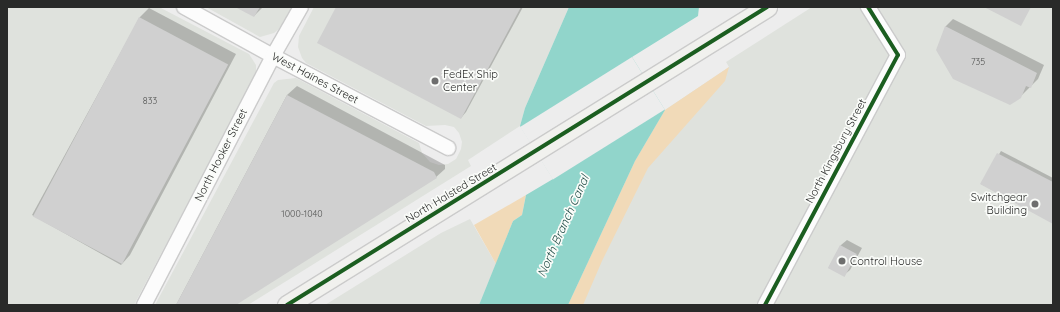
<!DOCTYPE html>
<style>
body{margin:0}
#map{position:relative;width:1060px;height:312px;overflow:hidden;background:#ededed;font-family:Quicksand,sans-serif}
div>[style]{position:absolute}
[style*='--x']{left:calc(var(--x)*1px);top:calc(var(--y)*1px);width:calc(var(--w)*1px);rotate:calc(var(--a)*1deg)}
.built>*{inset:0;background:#dfe2dd}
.green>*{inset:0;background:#f1dab8}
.water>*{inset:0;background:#91d5cb}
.pier>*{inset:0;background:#ededed;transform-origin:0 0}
.shadow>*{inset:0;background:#0003}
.building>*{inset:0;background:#d0d0d0;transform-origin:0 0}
.roads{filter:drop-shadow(1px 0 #cbcbcb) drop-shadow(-1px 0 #cbcbcb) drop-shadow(0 1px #cbcbcb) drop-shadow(0 -1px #cbcbcb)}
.street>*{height:14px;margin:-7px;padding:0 7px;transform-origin:7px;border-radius:7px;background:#fcfcfc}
.secondary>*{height:19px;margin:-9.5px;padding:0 9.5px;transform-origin:9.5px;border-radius:9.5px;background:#f1f1ee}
.cycleway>*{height:4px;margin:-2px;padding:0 2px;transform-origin:2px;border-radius:2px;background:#1b5e20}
.dots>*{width:11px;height:11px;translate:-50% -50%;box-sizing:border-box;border:2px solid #fafcf9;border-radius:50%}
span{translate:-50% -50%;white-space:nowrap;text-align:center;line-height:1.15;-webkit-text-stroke:3.5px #fafcf9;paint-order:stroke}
.number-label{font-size:9px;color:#535453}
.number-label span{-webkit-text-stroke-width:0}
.poi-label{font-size:11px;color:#292a29}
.left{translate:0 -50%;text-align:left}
.right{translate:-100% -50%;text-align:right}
.street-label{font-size:11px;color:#292a29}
.water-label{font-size:12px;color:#234f49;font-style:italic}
.frame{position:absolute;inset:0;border:8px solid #292a29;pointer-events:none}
</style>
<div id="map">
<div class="built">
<div style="clip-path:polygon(7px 7px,159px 7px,249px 54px,256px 65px,256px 74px,134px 305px,7px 305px)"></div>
<div style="clip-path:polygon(206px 7px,293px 7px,279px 29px,274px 33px,260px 37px)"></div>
<div style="clip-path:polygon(314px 7px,569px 7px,525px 108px,520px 126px,468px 160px,471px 166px,248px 305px,155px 305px,274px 83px,278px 80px,296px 78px,419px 143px,422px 153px,430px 162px,439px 165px,448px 164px,456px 159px,461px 149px,462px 142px,459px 133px,454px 127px,445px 125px,426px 126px,306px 63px,302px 58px,298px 47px,299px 36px)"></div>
<div style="clip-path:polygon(812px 7px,1053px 7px,1053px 305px,568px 305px,635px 161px,665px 110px,729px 67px,726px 62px)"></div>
<div style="clip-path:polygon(470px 219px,496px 264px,479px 305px,325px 305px,441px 233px)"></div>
</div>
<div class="green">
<div style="clip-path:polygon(729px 67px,725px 81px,648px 168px,602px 261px,583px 305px,568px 305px,635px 161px,665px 110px)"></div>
<div style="clip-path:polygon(526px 195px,522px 215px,513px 221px,496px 264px,474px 225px)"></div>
</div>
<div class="water">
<div style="clip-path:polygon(569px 7px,699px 7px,698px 16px,632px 57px,665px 110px,635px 161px,568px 305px,479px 305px,513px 221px,522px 215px,526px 195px,553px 179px,520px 126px,525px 108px)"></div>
</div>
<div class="pier">
<div style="left:632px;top:57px;width:62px;height:132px;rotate:58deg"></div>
</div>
<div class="shadow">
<div style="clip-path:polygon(237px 7px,263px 7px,254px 16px)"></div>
<div style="clip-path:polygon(337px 7px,523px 7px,466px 112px,461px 118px)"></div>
<div style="clip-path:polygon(149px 8px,236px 54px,130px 255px,121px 265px,32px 215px,140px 17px)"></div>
<div style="clip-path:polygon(953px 19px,1044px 65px,1038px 79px,1020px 97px,945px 27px)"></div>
<div style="clip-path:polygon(297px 86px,445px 165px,445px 169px,435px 178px,234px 305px,176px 305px,287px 95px)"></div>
<div style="clip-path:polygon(1001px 151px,1053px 178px,1053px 223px,981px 184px)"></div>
<div style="clip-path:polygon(847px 240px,862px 248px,850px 270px,844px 275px,829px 267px,841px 245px)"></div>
</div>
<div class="building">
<div style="clip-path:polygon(235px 7px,260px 7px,254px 17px)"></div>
<div style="clip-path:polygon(336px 7px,521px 7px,461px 119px,317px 43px)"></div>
<div style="clip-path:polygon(984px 7px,1031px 7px,1021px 26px)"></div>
<div style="left:139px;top:17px;width:101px;height:226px;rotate:28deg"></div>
<div style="clip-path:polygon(945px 26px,1037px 73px,1031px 88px,1026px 86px,1021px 98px,1010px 105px,953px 79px,936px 50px)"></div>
<div style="clip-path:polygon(287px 95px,434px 172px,437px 178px,236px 305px,176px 305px)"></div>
<div style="clip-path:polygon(997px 153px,1053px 182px,1053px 224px,980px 184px)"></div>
<div style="left:840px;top:245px;width:19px;height:26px;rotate:28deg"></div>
</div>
<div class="roads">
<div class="street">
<div style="--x:184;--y:7;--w:102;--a:28.8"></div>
<div style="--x:273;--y:56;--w:198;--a:27.7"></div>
<div style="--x:144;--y:305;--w:280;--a:-62.6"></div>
<div style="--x:273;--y:56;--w:56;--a:-60.3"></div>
<div style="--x:765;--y:305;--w:283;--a:-62"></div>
<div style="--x:898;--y:55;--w:57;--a:-122"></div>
</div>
<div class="secondary">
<div style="--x:287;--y:305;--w:565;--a:-31.83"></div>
</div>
</div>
<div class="cycleway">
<div style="--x:287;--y:305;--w:565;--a:-31.83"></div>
<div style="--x:765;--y:305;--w:283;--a:-62"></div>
<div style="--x:898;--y:55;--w:57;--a:-122"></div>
</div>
<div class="dots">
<div style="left:435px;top:81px;background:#6e6e6e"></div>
<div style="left:1035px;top:204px;background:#6e6e6e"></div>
<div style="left:842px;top:261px;background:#6e6e6e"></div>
</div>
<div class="number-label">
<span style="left:978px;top:62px">735</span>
<span style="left:150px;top:101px">833</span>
<span style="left:302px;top:214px">1000-1040</span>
</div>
<div class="poi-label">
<span class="left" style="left:443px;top:81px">FedEx Ship<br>Center</span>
<span class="right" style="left:1027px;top:204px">Switchgear<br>Building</span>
<span class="left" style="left:850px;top:261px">Control House</span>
</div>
<div class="street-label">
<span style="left:315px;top:78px;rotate:28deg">West Haines Street</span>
<span style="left:836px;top:151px;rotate:-62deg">North Kingsbury Street</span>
<span style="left:221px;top:155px;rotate:-63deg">North Hooker Street</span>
<span style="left:451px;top:193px;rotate:-31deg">North Halsted Street</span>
</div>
<div class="water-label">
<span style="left:563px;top:226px;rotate:-66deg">North Branch Canal</span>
</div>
<div class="frame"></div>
</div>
